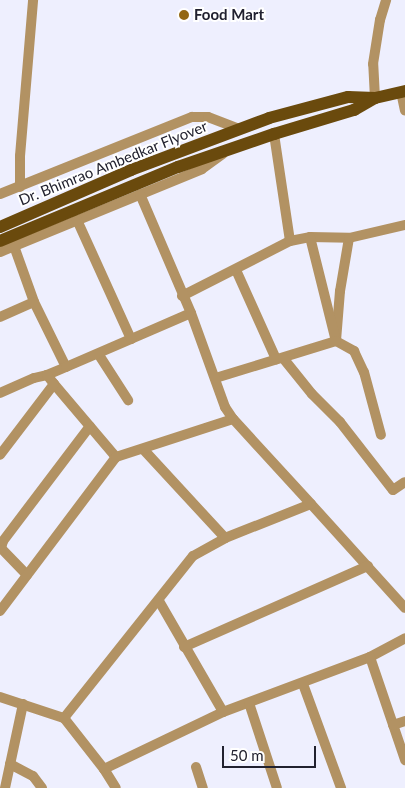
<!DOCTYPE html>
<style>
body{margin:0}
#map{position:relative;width:405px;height:788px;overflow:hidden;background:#eeeffe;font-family:Lato,sans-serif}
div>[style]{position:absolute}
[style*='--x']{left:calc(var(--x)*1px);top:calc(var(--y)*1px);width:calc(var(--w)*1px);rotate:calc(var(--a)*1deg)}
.street>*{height:10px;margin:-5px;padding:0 5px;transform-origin:5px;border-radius:5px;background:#b29263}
.primary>*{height:12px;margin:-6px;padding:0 6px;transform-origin:6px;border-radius:6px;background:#6a4a0d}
.dots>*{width:14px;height:14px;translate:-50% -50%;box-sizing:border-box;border:2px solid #fff;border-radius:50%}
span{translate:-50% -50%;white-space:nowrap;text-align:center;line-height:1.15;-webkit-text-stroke:4px #fff;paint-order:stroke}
.poi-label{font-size:15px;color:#21212f;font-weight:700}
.left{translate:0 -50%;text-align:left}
.street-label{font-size:15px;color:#21212f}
.scale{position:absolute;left:222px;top:746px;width:94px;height:22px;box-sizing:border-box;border:2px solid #21212f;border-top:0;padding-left:6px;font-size:15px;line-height:18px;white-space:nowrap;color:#21212f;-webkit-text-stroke:4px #fff;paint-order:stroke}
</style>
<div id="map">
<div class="street">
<div style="--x:401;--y:92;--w:19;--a:78"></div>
<div style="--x:375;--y:98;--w:34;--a:-93"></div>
<div style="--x:373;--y:64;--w:45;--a:-81"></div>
<div style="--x:380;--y:20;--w:21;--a:-73"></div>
<div style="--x:274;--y:134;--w:108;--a:81.5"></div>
<div style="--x:20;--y:187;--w:31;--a:-90"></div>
<div style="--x:20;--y:156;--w:157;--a:-85.2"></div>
<div style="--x:0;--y:194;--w:207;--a:-21.9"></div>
<div style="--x:192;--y:117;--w:16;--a:0"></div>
<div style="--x:208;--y:117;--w:34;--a:21"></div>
<div style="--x:310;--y:237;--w:39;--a:1"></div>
<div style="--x:349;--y:238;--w:54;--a:99.6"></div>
<div style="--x:340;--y:291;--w:50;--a:94.6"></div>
<div style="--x:336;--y:341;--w:21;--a:29"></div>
<div style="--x:354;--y:351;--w:23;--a:65"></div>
<div style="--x:364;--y:372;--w:65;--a:74.9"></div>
<div style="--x:349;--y:238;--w:57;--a:-13.1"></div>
<div style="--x:14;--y:246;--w:59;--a:70.3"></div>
<div style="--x:0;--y:252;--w:218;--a:-22.3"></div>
<div style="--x:202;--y:169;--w:26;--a:-36"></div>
<div style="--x:236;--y:270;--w:98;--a:65.8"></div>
<div style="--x:182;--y:296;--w:121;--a:-27"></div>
<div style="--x:290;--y:241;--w:20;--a:-11"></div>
<div style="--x:310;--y:237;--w:107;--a:76"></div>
<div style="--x:336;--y:341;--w:126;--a:162.9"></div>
<div style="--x:0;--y:317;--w:37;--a:-24"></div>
<div style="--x:34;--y:302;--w:72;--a:63.8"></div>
<div style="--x:66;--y:367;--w:21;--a:157"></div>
<div style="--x:131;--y:339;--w:65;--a:-23.4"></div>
<div style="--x:191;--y:313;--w:129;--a:-113.2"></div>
<div style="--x:99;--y:355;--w:54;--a:57.2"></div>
<div style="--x:283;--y:358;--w:46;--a:51.1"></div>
<div style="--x:312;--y:394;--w:40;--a:45"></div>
<div style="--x:340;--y:422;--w:86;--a:52.1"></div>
<div style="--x:393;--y:490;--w:14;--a:-34"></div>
<div style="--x:66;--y:367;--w:71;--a:-23.3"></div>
<div style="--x:131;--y:339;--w:131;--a:-114.4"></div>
<div style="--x:54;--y:384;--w:96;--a:49.7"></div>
<div style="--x:0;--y:393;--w:37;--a:-24"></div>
<div style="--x:34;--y:378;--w:13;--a:-13"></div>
<div style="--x:47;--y:375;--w:11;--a:52"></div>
<div style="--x:54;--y:384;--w:89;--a:127.3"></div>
<div style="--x:143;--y:449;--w:121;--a:47.3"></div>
<div style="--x:311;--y:504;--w:140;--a:47.9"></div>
<div style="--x:27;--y:575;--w:37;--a:-134"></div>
<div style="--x:1;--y:548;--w:7;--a:-74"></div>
<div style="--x:3;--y:541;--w:144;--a:-52.9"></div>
<div style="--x:159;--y:601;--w:128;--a:60"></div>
<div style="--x:223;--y:712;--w:157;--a:-20.5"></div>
<div style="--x:370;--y:657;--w:40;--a:-28"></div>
<div style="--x:0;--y:611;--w:193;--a:-53"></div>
<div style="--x:116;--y:457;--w:123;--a:-18"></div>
<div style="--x:233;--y:419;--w:14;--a:-124"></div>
<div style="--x:225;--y:407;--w:100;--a:-109.9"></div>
<div style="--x:184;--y:647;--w:201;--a:-23.8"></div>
<div style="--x:370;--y:657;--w:109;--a:71.2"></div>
<div style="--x:303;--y:684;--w:111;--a:69.9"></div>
<div style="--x:0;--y:697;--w:67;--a:18.2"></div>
<div style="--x:64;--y:718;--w:207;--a:-51.5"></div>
<div style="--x:193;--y:556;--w:37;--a:-29"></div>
<div style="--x:225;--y:538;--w:92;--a:-21.6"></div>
<div style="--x:311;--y:504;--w:115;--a:-132.5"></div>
<div style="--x:249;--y:703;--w:89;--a:71.8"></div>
<div style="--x:64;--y:718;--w:65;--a:51.9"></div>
<div style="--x:104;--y:769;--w:132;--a:-25.6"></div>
<div style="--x:393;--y:725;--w:13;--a:-18"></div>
<div style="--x:10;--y:764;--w:26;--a:28"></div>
<div style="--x:33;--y:776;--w:15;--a:53"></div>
<div style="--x:196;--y:767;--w:22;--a:72"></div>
<div style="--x:104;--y:769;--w:22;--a:58"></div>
<div style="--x:5;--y:788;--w:86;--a:-77.9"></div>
</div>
<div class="primary">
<div style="--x:0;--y:227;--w:143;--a:-23.5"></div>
<div style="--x:131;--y:170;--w:147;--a:-20.6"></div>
<div style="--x:269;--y:118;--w:82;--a:-14.9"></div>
<div style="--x:348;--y:97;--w:27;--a:2"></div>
<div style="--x:375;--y:98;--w:31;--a:-13"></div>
<div style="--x:0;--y:241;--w:193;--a:-22.6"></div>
<div style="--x:178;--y:167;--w:102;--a:-19"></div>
<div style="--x:274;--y:134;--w:84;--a:-16.7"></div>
<div style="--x:354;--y:110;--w:24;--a:-30"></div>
</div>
<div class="dots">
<div style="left:184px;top:15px;background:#936713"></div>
</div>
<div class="poi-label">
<span class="left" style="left:194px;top:15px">Food Mart</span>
</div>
<div class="street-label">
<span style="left:113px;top:163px;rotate:-22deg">Dr. Bhimrao Ambedkar Flyover</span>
</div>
<div class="scale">50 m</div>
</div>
